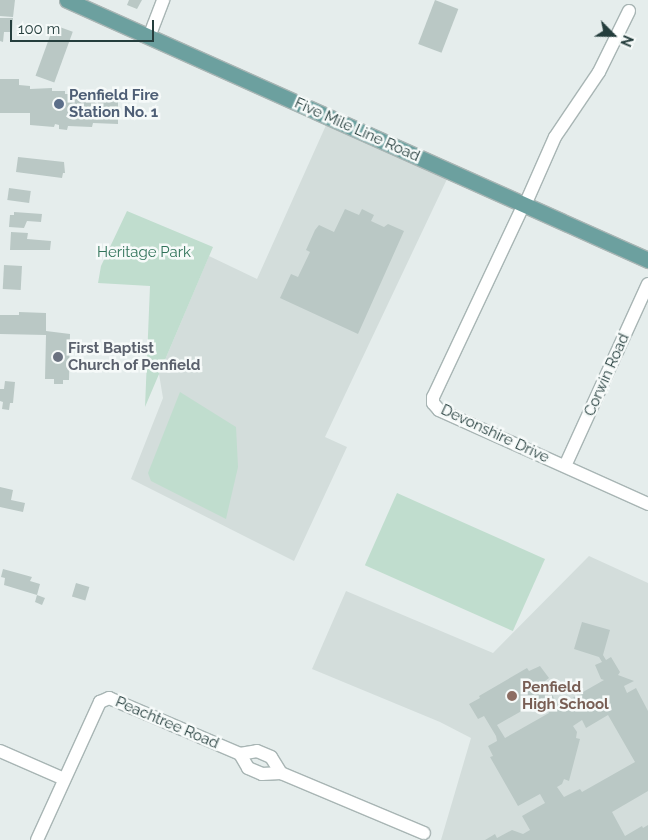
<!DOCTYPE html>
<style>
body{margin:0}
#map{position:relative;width:648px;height:840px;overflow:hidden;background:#e5edec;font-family:Raleway,sans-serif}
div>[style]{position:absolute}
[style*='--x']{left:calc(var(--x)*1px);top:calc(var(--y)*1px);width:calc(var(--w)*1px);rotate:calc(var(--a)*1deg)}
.built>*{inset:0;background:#d3dddb}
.green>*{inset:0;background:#c0ddce;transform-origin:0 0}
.building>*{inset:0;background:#bac8c5;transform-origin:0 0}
.roads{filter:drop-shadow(1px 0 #a8b5b4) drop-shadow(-1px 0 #a8b5b4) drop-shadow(0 1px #a8b5b4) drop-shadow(0 -1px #a8b5b4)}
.minor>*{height:12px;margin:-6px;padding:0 6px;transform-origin:6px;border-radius:6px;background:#fff}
.major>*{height:15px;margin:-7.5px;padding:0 7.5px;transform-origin:7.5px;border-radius:7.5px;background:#6ca09f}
.dots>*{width:14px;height:14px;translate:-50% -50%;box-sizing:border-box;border:2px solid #f6faf9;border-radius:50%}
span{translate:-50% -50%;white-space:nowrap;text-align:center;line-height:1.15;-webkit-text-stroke:5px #f6faf9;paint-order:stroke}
.service-label{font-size:15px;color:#4e5e75;font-weight:700}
.left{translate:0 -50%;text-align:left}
.street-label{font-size:15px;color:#253e3d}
.park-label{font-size:15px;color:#31735a}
.worship-label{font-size:15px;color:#5b616d;font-weight:700}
.education-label{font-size:15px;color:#785e54;font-weight:700}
.north{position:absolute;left:588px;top:10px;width:50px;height:50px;-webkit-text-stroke:4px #f6faf9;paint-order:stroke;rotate:113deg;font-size:14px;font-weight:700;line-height:20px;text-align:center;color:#253e3d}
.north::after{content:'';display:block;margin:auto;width:18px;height:22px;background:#253e3d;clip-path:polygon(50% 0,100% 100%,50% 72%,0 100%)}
.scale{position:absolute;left:10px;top:20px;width:144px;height:22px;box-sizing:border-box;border:2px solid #253e3d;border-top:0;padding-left:6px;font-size:15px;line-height:18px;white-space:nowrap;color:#253e3d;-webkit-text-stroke:4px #f6faf9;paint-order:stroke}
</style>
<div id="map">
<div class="built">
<div style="clip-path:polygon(327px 123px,448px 177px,325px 437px,347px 447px,294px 561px,131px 479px,163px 398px,159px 374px,209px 256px,257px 279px)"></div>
<div style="clip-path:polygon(589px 556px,648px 583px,648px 840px,441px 840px,471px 738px,440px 722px,312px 669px,346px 591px,493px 653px)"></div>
</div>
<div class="green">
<div style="clip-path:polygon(127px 211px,213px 247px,145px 407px,150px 286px,98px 283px,101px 266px)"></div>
<div style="clip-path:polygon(180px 392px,236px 427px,238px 467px,226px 519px,151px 481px,148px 473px)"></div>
<div style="left:397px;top:493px;width:162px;height:79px;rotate:24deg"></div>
</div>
<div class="building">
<div style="clip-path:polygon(0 0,15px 0,13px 17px,0 16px)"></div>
<div style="clip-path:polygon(129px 0,142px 0,137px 9px,127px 5px)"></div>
<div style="left:435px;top:0;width:25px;height:47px;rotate:21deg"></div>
<div style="clip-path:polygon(0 18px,13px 18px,12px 32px,4px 32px,3px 42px,0 41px)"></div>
<div style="left:54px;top:25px;width:20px;height:54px;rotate:20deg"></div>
<div style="clip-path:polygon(0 79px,19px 79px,19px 85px,30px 86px,30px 89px,52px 88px,52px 91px,65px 91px,65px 94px,118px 94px,118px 124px,93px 123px,92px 127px,68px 126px,67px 130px,59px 129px,59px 125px,55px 124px,54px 127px,30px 125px,30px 113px,0 113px)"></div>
<div style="clip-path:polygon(18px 157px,64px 162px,65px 173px,63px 173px,62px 178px,16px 172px)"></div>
<div style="left:9px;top:188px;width:22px;height:12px;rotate:8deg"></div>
<div style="clip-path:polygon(345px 209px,359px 215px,362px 209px,374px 215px,371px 221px,384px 227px,388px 224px,404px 231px,358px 334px,280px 298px,291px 274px,298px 277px,310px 252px,306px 250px,315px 230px,319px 225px,334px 232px)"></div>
<div style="clip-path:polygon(14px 212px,42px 214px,41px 222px,27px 221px,24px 228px,9px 227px,10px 215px,14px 215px)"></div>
<div style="clip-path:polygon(11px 232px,28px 233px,27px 239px,51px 241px,50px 250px,10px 250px)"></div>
<div style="left:4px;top:265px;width:18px;height:24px;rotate:3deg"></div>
<div style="clip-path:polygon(19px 312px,46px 313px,46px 331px,70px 334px,69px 380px,63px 380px,63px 384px,54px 384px,54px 379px,45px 379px,46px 335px,0 334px,0 315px,19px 315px)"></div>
<div style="clip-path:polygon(5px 381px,15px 382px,13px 403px,10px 403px,9px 410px,2px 409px,3px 402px,0 401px,0 389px,4px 389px)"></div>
<div style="clip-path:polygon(0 487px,13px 490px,11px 500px,25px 503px,23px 512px,0 507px)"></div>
<div style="clip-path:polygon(3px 569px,32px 577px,30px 581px,40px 584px,37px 595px,4px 585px,5px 578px,1px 577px)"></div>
<div style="left:76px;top:583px;width:14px;height:14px;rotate:17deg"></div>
<div style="clip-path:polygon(37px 595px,45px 598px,42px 605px,35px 602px)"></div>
<div style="clip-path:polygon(evenodd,582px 622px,610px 630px,603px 655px,606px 660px,611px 657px,620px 672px,618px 675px,634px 681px,624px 686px,627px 693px,636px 688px,648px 711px,648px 791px,612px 812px,625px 836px,642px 826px,643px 828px,648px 825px,648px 840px,485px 840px,495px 834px,497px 838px,512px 830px,523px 834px,530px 830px,522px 816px,545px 803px,540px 794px,518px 806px,490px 757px,493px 756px,488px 746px,497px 741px,496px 736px,484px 716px,478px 719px,469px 704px,480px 698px,479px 696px,527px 668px,529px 671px,540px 666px,549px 678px,545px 681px,556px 702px,560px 700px,562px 704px,604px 680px,601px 679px,595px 665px,602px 662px,599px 657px,574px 649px,582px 622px,546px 697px,551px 706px,547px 709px,549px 713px,505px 738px,497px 725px,546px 697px,582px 622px,608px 715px,635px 762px,582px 792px,580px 789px,564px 797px,557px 787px,562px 784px,564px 779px,569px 781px,580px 739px,576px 738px,577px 732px,573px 726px,582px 720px,586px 728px,608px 715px)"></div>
</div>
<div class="roads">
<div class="minor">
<div style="--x:149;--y:37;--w:40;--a:-69"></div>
<div style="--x:524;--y:204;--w:213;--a:115.2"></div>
<div style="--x:433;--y:397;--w:6;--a:90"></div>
<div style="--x:433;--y:403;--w:9;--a:49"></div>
<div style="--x:439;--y:410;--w:229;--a:24.2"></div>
<div style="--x:525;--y:205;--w:74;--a:-66.2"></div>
<div style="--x:555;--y:137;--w:78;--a:-55.9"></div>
<div style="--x:599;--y:72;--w:68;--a:-63.8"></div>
<div style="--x:565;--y:466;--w:200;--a:-65.5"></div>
<div style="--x:0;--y:751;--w:70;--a:23.6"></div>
<div style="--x:240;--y:754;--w:17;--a:-10"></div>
<div style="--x:257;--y:751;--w:15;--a:23"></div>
<div style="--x:271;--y:757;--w:19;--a:58"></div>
<div style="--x:37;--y:840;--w:152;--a:-65.5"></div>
<div style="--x:100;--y:702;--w:10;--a:-24"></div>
<div style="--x:109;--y:698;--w:142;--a:23.1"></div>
<div style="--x:240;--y:754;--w:16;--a:60"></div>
<div style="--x:248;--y:768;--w:15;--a:23"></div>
<div style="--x:262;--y:774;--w:19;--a:-3"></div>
<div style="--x:281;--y:773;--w:155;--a:22.8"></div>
</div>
<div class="major">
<div style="--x:67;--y:0;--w:637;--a:24.11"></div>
</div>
</div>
<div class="dots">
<div style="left:59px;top:104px;background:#5c6f8a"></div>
<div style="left:58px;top:357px;background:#6b7280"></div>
<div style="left:512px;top:696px;background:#8d6e63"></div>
</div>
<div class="service-label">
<span class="left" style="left:69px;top:104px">Penfield Fire<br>Station No. 1</span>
</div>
<div class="street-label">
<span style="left:357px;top:130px;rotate:24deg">Five Mile Line Road</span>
<span style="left:607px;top:375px;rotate:-66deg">Corwin Road</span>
<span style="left:495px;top:434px;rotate:25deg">Devonshire Drive</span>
<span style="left:167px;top:723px;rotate:23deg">Peachtree Road</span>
</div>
<div class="park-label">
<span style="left:144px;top:253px">Heritage Park</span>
</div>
<div class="worship-label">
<span class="left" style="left:68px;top:357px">First Baptist<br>Church of Penfield</span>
</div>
<div class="education-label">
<span class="left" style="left:522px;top:696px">Penfield<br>High School</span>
</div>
<div class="north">N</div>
<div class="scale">100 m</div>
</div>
